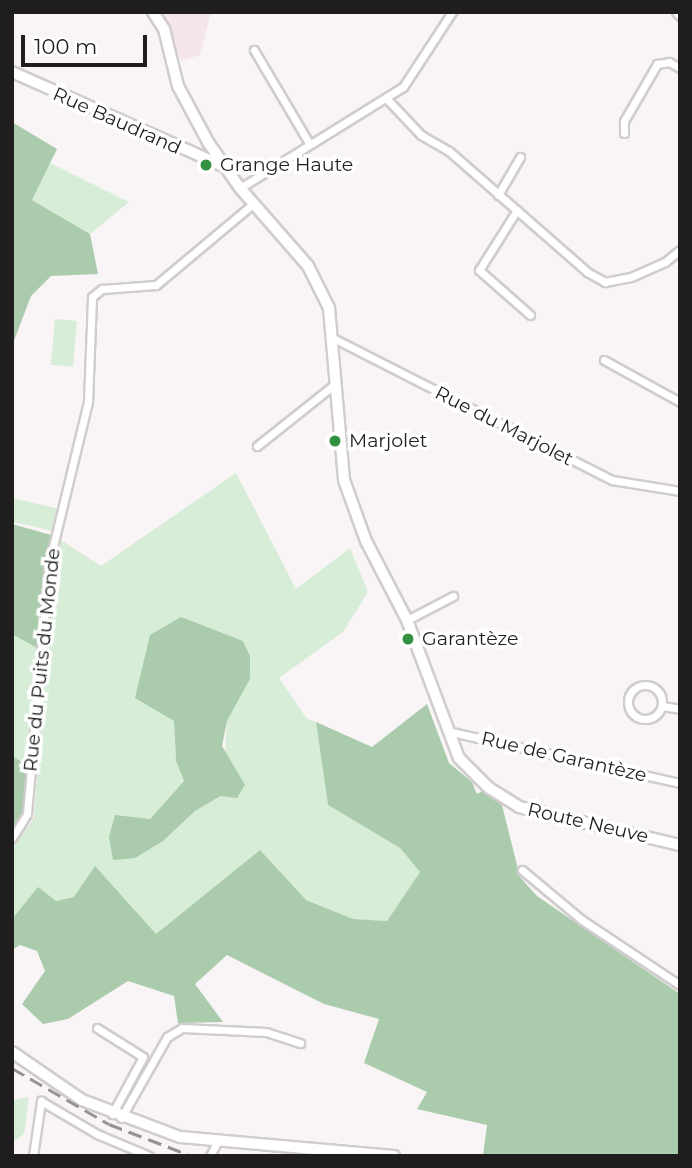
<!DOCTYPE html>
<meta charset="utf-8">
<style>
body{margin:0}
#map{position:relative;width:692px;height:1168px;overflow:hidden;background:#f9f4f5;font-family:Montserrat,sans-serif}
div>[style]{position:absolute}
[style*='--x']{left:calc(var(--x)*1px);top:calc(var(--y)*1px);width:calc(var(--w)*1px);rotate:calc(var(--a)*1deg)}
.built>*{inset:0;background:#f4e6e9}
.green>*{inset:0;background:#d7edd8;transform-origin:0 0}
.forest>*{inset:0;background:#aaccac}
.roads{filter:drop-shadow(2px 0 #d1cccd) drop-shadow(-2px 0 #d1cccd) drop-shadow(0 2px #d1cccd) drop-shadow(0 -2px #d1cccd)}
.street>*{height:7px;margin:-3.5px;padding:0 3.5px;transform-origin:3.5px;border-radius:3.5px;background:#fff}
.street>.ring{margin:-3.5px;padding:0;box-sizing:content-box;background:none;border:7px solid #fff;border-radius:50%}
.secondary>*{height:10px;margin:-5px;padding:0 5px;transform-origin:5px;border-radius:5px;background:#fff}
.rail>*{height:2.5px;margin-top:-1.25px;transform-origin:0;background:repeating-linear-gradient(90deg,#969393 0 14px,transparent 0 21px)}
.dots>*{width:19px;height:19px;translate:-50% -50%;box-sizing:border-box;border:4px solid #fff;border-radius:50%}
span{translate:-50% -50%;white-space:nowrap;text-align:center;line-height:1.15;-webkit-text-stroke:7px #fff;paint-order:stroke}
.street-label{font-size:19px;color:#1f1d1d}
.poi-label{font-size:19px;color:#1f1d1d}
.left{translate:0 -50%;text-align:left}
.frame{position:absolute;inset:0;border:14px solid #1f1d1d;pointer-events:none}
.scale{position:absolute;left:21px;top:35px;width:126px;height:32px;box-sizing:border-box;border:4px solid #1f1d1d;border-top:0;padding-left:9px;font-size:21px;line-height:24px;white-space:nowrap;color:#1f1d1d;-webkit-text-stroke:5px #fff;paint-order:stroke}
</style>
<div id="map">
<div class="built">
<div style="clip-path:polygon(164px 12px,211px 12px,200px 55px,181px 61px)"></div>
</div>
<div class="green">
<div style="clip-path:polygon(50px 163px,129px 202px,90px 234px,32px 200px)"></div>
<div style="left:55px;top:319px;width:22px;height:46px;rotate:5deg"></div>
<div style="clip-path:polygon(evenodd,236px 473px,296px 589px,350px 548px,368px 592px,343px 632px,279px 678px,307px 719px,316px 722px,328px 805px,400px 848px,420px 872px,387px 921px,353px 919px,305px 900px,260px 850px,156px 934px,74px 897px,56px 901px,38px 888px,12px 919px,12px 848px,34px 818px,51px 564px,58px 538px,101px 566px,236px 473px,215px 631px,243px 641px,250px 679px,227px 721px,222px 796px,195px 811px,163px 841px,115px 816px,150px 819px,184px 781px,176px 761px,174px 721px,215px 631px)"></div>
<div style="left:12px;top:498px;width:46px;height:23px;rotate:13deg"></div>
<div style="clip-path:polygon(13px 634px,37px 648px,27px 765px,12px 756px)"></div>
<div style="clip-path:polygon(29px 1097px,24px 1134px,12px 1143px,12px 1100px)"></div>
</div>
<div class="forest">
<div style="clip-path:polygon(12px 122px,57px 149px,32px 200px,90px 234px,98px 274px,51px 276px,31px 296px,12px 346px)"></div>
<div style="clip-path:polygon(12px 524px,51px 535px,37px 648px,12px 634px)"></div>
<div style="clip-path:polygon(181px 617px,243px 641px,250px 656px,250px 679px,227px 721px,222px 746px,245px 785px,237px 798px,221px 796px,195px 811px,163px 841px,135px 858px,113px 860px,109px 837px,115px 815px,150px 819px,184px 781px,176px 761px,174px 721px,135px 698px,150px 635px)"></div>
<div style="clip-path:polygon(427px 704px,449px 763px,472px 782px,477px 794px,482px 791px,502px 805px,520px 877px,537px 896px,680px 994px,680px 1156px,483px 1156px,487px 1125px,417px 1109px,427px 1092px,364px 1063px,379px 1019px,324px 1004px,227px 955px,195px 984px,223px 1022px,178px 1023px,174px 996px,128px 981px,68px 1019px,43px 1024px,22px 1004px,45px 971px,37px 951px,20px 945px,12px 950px,12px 919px,38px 887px,56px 901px,74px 897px,95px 866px,156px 934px,260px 850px,306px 900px,353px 919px,387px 921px,420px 872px,400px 848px,328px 805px,316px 722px,372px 747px)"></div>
<div style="clip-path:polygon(12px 756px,27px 765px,24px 813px,12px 834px)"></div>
</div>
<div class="roads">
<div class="street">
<div style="--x:676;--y:12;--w:6;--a:45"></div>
<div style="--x:254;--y:50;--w:108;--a:59.4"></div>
<div style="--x:386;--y:98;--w:51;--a:46.6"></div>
<div style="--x:421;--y:135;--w:32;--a:30"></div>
<div style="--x:449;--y:151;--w:184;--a:41.2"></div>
<div style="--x:587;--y:272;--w:21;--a:29"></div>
<div style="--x:605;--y:282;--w:26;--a:-11"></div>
<div style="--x:631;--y:277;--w:37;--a:-24"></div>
<div style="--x:665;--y:262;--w:19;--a:-39"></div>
<div style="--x:624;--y:133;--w:12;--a:-90"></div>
<div style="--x:624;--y:121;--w:66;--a:-59.9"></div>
<div style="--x:657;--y:64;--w:12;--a:-9"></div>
<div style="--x:669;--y:62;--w:13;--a:29"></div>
<div style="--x:240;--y:188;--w:192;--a:-31.8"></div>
<div style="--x:403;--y:87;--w:90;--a:-56.8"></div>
<div style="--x:498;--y:195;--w:44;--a:-59.9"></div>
<div style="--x:517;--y:210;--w:71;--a:122.3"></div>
<div style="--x:479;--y:270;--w:68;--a:41.4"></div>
<div style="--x:335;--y:339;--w:311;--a:27"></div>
<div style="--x:612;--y:480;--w:69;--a:9.2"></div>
<div style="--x:604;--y:360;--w:87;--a:28.9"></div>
<div style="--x:257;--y:446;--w:100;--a:-38.5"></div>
<div style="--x:407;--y:620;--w:52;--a:-27.6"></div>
<div class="ring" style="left:628px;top:685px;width:27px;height:27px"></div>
<div style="--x:662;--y:706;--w:18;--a:9"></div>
<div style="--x:447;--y:731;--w:239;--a:12.6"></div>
<div style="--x:12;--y:838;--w:28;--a:-58"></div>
<div style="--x:27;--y:814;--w:252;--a:-85"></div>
<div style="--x:49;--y:563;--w:166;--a:-76.4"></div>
<div style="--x:88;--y:402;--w:105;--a:-87.8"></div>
<div style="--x:92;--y:297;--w:13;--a:-39"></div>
<div style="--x:102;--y:289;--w:54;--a:-4.2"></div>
<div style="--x:156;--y:285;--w:126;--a:-39.9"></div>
<div style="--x:522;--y:870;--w:78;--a:39.8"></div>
<div style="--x:582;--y:920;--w:118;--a:33.6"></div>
<div style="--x:97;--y:1028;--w:54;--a:32.2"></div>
<div style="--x:143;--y:1057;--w:65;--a:118.5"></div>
<div style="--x:121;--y:1118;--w:93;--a:-60.4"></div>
<div style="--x:167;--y:1037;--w:17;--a:-31"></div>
<div style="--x:182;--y:1028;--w:84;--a:2.7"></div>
<div style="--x:266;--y:1032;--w:36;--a:18"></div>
<div style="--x:33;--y:1156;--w:56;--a:-81.7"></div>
<div style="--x:41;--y:1101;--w:65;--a:30.5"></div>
<div style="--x:97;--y:1134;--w:56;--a:22.9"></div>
<div style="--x:210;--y:1156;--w:16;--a:-63"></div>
</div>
<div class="secondary">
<div style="--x:153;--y:12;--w:20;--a:57"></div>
<div style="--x:164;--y:29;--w:59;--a:76.2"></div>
<div style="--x:178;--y:86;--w:64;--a:61.8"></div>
<div style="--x:208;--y:142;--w:56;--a:55.2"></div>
<div style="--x:240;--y:188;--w:103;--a:48.9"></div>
<div style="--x:308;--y:266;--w:47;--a:63.4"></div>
<div style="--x:329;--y:308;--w:173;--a:85"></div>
<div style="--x:344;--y:480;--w:65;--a:70.2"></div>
<div style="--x:366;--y:541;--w:89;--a:62.6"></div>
<div style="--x:407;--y:620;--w:147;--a:69.4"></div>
<div style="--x:459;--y:758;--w:42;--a:45"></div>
<div style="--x:489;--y:788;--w:36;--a:32"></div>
<div style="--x:519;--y:807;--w:165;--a:13.3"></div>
<div style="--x:12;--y:72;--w:231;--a:24"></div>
<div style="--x:12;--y:1052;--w:85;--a:34.4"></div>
<div style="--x:82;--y:1100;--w:105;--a:20.7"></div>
<div style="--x:180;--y:1137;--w:215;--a:5.1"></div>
</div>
</div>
<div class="rail">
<div style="--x:12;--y:1068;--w:112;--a:30"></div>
<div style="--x:109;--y:1124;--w:89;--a:21.1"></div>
</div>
<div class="dots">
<div style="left:206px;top:165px;background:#339144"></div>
<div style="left:335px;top:441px;background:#339144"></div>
<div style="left:408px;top:639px;background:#339144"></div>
</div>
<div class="street-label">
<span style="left:117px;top:121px;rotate:24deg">Rue Baudrand</span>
<span style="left:504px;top:426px;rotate:27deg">Rue du Marjolet</span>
<span style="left:42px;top:660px;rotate:-84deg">Rue du Puits du Monde</span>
<span style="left:564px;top:757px;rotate:13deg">Rue de Garantèze</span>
<span style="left:588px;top:823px;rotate:13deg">Route Neuve</span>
</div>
<div class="poi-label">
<span class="left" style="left:220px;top:165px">Grange Haute</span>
<span class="left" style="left:349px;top:441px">Marjolet</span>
<span class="left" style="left:422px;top:639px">Garantèze</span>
</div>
<div class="frame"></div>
<div class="scale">100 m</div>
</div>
